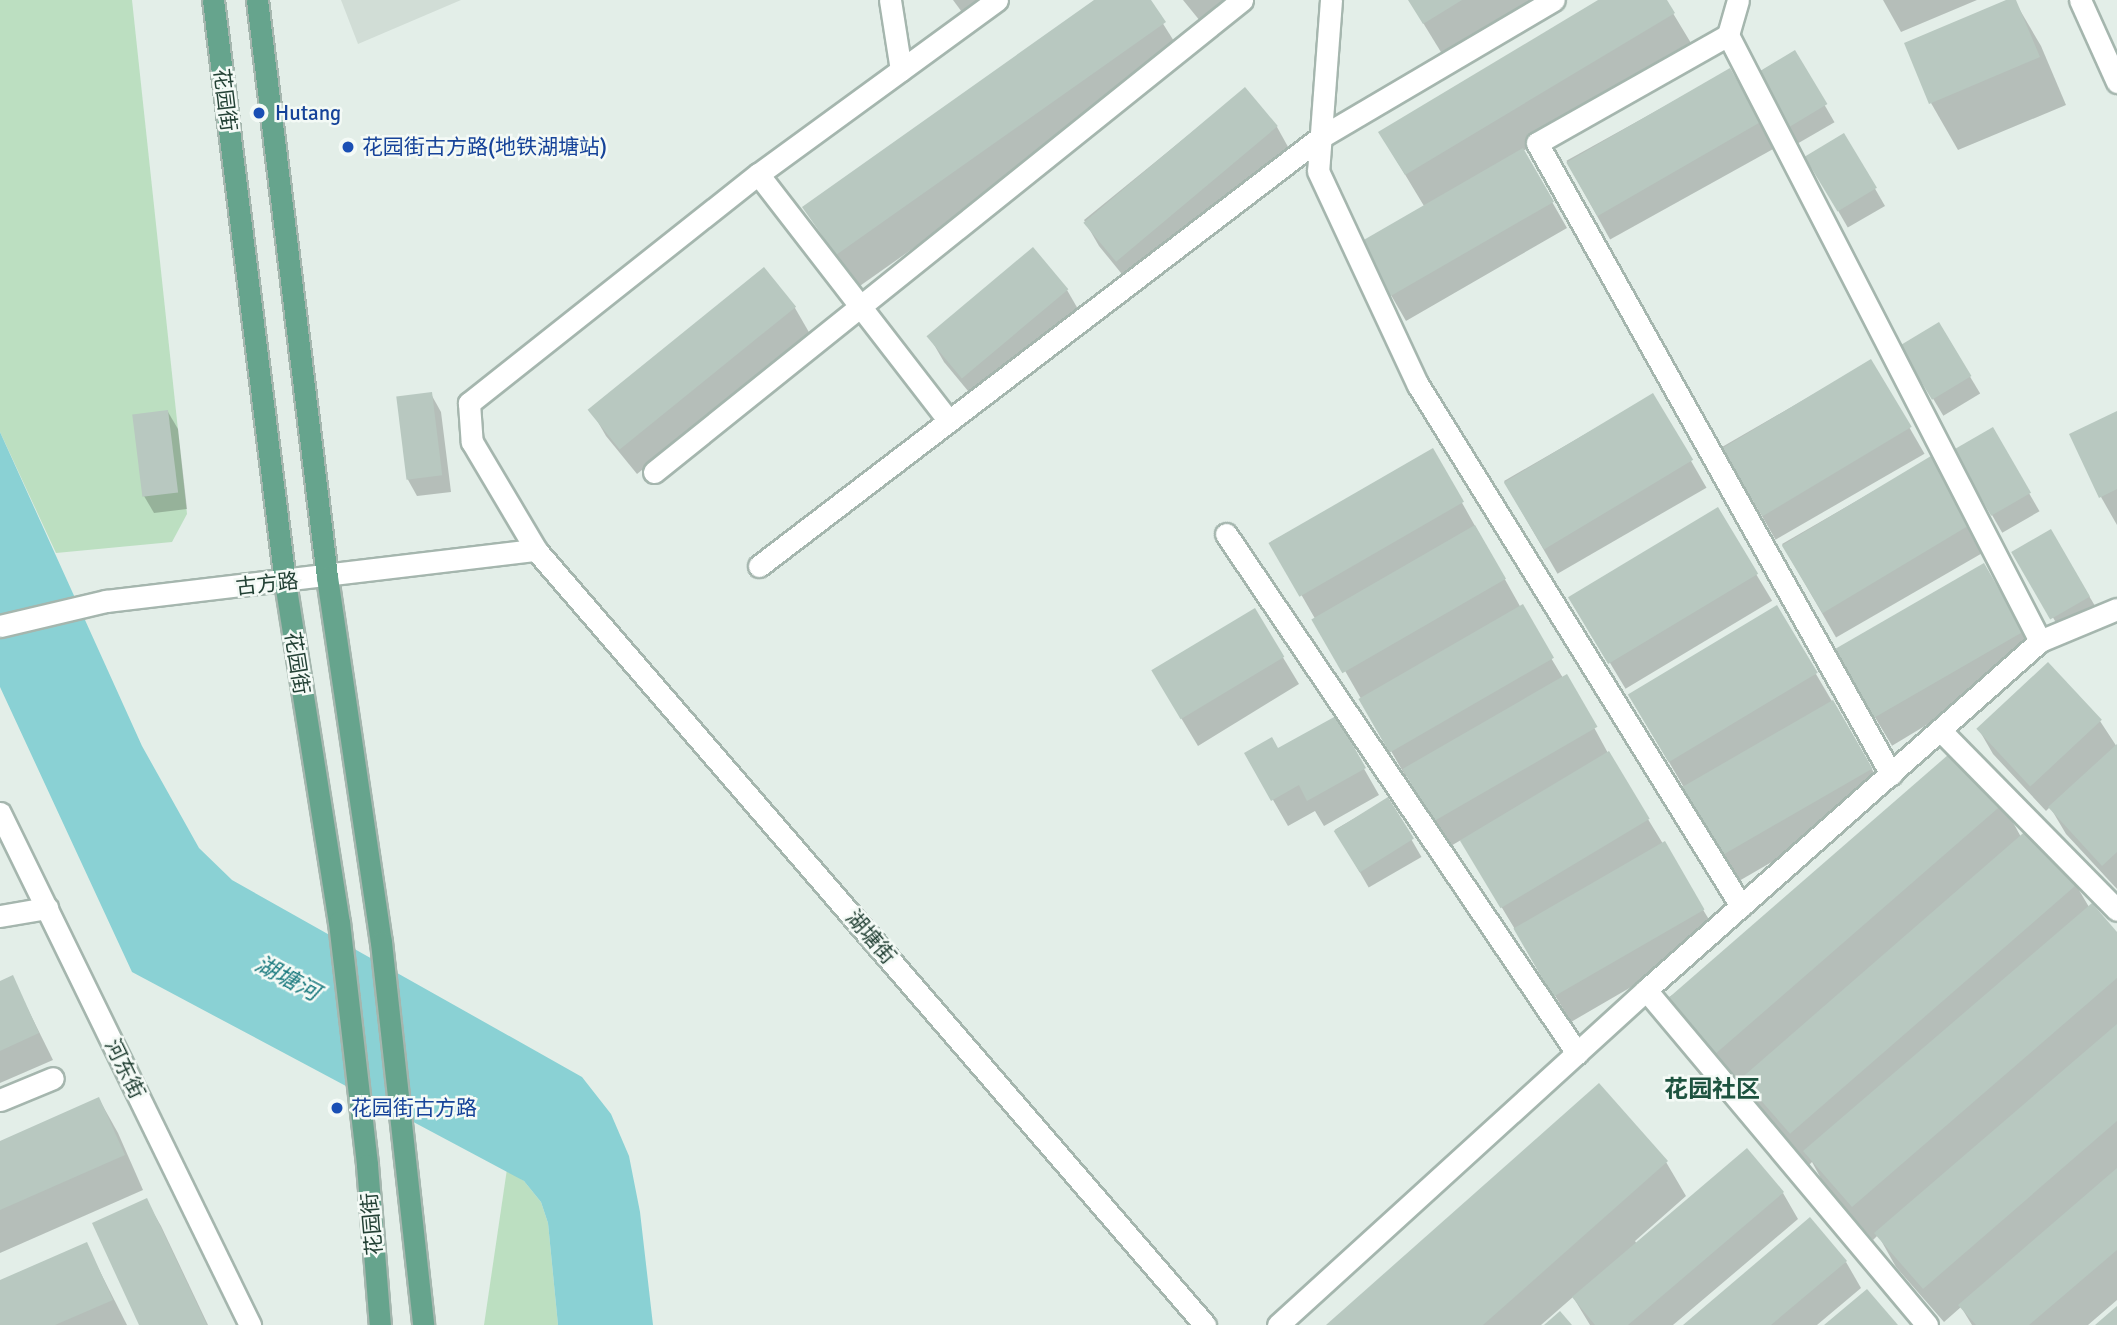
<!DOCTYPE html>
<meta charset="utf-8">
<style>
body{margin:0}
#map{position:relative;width:2117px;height:1325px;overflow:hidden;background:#e3eee8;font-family:Signika,"Noto Sans SC",sans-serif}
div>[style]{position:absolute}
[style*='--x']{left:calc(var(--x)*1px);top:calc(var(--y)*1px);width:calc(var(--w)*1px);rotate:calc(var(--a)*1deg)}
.built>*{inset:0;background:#d1ddd6}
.green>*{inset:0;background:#bcdfc1}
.water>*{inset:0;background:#8ad1d4}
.shadow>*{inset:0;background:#0003;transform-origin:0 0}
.building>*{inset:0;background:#b8c8c0;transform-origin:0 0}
.roads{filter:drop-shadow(2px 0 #a5b6ae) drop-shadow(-2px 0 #a5b6ae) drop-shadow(0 2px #a5b6ae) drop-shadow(0 -2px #a5b6ae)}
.minor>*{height:21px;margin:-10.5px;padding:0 10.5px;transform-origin:10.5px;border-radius:10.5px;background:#fff}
.major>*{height:21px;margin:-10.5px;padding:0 10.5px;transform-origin:10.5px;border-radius:10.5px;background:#66a48d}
.dots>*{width:19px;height:19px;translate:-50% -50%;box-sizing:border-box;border:4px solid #f4faf6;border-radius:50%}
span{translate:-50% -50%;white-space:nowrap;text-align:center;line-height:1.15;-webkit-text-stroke:5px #f4faf6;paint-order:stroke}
.street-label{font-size:21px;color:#224034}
.transit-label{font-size:21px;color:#164399}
.left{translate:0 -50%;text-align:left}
.water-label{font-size:23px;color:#19797e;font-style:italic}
.quarter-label{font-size:24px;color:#1d533f;font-weight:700}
</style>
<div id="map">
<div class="built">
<div style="clip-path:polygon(341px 0,461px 0,358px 44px)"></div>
</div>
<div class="green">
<div style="clip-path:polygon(0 0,132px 0,187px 514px,172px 542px,56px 553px,0 432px)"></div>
<div style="clip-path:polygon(507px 1169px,524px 1181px,541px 1202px,548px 1223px,558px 1325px,484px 1325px)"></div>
</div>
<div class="water">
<div style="clip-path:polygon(0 432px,142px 746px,199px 848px,232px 880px,582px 1077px,611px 1114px,629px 1156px,640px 1212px,653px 1325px,558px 1325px,548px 1223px,541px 1202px,524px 1181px,132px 972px,0 687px)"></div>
</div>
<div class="shadow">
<div style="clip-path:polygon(953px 0,1003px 0,970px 23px)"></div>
<div style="clip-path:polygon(1097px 0,1148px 0,1184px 57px,857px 288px,804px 207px)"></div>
<div style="clip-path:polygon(1183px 0,1247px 0,1209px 32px)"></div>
<div style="clip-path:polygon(1409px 0,1538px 0,1444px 57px)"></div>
<div style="clip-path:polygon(1601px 0,1665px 0,1694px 48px,1523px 151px,1567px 228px,1406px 321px,1361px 243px,1424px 206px,1380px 133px)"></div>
<div style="clip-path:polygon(1883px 0,1977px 0,1901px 32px)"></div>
<div style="clip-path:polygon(2011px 0,2014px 0,2041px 46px,2066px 105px,1958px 150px,1931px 103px)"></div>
<div style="left:1794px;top:52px;width:81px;height:43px;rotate:60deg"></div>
<div style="left:1730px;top:70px;width:90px;height:187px;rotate:61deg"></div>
<div style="clip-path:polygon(1245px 89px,1277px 127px,1292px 154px,1130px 284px,1099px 246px,1084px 220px)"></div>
<div style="left:1844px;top:135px;width:82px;height:43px;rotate:60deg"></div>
<div style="clip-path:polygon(764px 270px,795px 308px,810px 334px,637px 474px,606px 436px,591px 410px)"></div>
<div style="clip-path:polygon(1067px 290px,1082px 316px,978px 403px,944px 362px,929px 336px)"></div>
<div style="left:1939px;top:325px;width:80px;height:43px;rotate:59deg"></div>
<div style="left:1871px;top:361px;width:107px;height:172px;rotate:60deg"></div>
<div style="clip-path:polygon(431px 394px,441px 412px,451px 492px,417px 496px,407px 478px)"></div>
<div style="left:1653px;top:395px;width:107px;height:172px;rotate:60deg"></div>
<div style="clip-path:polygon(168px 412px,178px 429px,187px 509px,154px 513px,144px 496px)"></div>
<div style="clip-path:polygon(2117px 413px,2117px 525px,2101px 497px)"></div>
<div style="left:1992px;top:429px;width:95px;height:43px;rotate:60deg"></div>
<div style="clip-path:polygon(1433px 451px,1521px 608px,1563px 678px,1566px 676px,1609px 755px,1719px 936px,1571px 1022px,1461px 840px,1449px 847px,1408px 775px,1406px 777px,1271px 542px)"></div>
<div style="left:1931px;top:458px;width:108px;height:172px;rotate:60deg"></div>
<div style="left:1717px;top:509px;width:107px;height:171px;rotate:59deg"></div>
<div style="left:2050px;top:531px;width:96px;height:42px;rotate:59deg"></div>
<div style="left:1983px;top:565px;width:108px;height:171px;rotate:59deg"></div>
<div style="clip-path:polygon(1255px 611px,1299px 684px,1198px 746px,1169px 698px)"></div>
<div style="clip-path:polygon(1816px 674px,1887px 795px,1739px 881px,1629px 694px)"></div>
<div style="clip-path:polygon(1335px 718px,1379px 795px,1324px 826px,1315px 811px,1288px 826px,1246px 753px,1277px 750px)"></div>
<div style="clip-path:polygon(2100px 721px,2117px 747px,2117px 889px,2066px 834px,2050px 807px,2046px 811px,1993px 754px,1978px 728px)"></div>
<div style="left:1388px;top:799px;width:67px;height:61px;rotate:60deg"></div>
<div style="clip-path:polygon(2003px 804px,2021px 837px,2076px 885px,2089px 907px,2117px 935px,2117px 1300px,2088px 1325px,1972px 1325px,1961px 1307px,1944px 1322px,1896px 1267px,1878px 1235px,1873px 1240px,1825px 1186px,1812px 1162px,1809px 1165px,1762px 1111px,1744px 1079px,1736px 1085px,1689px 1031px,1669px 997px)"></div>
<div style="clip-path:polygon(12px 977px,53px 1060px,0 1083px,0 983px)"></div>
<div style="clip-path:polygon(99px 1099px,118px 1133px,143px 1190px,0 1253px,0 1143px)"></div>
<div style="clip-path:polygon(1666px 1162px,1686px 1196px,1635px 1241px,1637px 1244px,1783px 1193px,1798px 1219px,1673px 1325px,1590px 1325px,1573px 1297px,1541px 1325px,1329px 1325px)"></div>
<div style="clip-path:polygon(146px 1200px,161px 1226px,208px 1325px,141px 1325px)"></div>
<div style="clip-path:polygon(86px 1244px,127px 1325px,0 1325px,0 1282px)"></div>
<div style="clip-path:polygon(1846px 1262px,1861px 1288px,1817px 1325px,1686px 1325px)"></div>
</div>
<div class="building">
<div style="clip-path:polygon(1094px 0,1151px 0,1166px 22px,836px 255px,802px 207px)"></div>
<div style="clip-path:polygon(1408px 0,1462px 0,1423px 24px)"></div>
<div style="clip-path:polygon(1598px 0,1667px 0,1675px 13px,1405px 175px,1378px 132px)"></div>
<div style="clip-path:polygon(2006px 0,2016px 0,2040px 57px,1929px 104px,1904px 43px)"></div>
<div style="left:1795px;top:50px;width:63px;height:46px;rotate:59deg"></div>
<div style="left:1730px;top:68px;width:62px;height:189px;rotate:60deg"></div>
<div style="left:1245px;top:87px;width:51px;height:211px;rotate:50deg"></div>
<div style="left:1844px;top:133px;width:64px;height:46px;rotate:59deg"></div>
<div style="left:1523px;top:148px;width:62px;height:190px;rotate:60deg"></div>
<div style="left:1033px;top:247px;width:55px;height:139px;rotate:50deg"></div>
<div style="left:764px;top:267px;width:51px;height:227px;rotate:51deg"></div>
<div style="left:1939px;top:322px;width:63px;height:46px;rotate:59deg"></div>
<div style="left:1871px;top:359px;width:79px;height:174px;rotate:59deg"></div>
<div style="left:432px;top:392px;width:84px;height:36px;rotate:83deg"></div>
<div style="left:1653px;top:393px;width:78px;height:174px;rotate:59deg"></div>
<div style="left:168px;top:410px;width:83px;height:36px;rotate:83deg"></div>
<div style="clip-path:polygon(2117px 411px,2117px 489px,2099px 498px,2069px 434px)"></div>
<div style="left:1993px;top:427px;width:76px;height:46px;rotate:60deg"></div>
<div style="left:1433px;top:448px;width:62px;height:190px;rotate:60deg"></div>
<div style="left:1931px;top:456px;width:79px;height:174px;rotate:59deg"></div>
<div style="left:1718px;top:507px;width:78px;height:175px;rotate:59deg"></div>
<div style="left:1475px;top:525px;width:62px;height:189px;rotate:60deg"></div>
<div style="left:2051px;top:529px;width:78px;height:46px;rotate:60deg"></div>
<div style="left:1984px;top:563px;width:79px;height:175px;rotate:60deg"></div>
<div style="left:1523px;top:604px;width:62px;height:190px;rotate:60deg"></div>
<div style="left:1777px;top:605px;width:79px;height:174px;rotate:59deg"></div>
<div style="left:1255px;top:608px;width:57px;height:121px;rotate:59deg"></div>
<div style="left:2048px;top:662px;width:79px;height:98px;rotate:47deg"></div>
<div style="left:1567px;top:674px;width:61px;height:190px;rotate:60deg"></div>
<div style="left:1833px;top:700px;width:79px;height:175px;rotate:60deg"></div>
<div style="clip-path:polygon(1336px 716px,1366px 768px,1307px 801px,1299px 785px,1271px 801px,1244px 753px,1272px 737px,1278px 748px)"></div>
<div style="clip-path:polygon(2117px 744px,2117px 852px,2102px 866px,2048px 807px)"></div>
<div style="left:1956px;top:748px;width:73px;height:381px;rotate:49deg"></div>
<div style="left:1609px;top:751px;width:79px;height:174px;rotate:59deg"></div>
<div style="left:1388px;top:797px;width:49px;height:64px;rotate:58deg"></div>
<div style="left:2029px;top:828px;width:74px;height:381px;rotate:49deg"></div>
<div style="left:1665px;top:841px;width:79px;height:175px;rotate:60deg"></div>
<div style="clip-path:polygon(2092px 903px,2117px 932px,2117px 978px,1852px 1207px,1803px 1151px)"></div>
<div style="clip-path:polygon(13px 975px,39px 1033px,0 1051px,0 981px)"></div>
<div style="clip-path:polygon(2117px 1024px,2117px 1121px,1923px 1289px,1874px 1233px)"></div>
<div style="clip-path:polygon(1599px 1083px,1668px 1161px,1483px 1325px,1326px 1325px)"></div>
<div style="clip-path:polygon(99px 1097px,125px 1155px,0 1210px,0 1141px)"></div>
<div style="clip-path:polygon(1747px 1148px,1784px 1192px,1628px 1325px,1595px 1325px,1572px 1297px)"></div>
<div style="clip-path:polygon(2117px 1168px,2117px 1250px,2029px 1325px,1976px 1325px,1958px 1305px)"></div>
<div style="clip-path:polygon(147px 1198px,207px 1325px,139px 1325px,92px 1223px)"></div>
<div style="clip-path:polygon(1810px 1217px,1847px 1261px,1771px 1325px,1683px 1325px)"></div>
<div style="clip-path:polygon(87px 1242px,113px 1300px,55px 1325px,0 1325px,0 1280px)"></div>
<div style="clip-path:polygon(1867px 1289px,1898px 1325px,1824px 1325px)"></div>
<div style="clip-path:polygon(2117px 1306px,2117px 1325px,2095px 1325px)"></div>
<div style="clip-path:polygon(1560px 1311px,1572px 1325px,1544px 1325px)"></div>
</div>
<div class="roads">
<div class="minor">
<div style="--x:890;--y:0;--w:71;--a:81.1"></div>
<div style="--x:997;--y:0;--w:296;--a:143.9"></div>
<div style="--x:758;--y:174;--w:369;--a:141.6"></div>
<div style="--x:469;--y:403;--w:39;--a:86"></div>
<div style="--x:472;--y:442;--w:126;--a:59.3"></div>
<div style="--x:536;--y:550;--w:1024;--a:49.2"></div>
<div style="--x:1331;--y:0;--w:171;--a:94.3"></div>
<div style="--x:1318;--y:171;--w:236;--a:65"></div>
<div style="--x:1418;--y:385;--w:613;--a:58.2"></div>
<div style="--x:1738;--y:0;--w:36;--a:106"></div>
<div style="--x:1728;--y:35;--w:682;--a:62.76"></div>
<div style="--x:2080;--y:0;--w:90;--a:65.7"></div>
<div style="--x:1728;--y:35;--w:219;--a:150.5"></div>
<div style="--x:1537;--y:143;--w:724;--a:60.71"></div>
<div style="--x:758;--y:174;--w:312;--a:52.3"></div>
<div style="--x:654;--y:472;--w:754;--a:-38.75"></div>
<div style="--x:1226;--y:534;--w:627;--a:55.93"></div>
<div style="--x:759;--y:566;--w:707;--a:-37.36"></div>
<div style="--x:1321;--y:137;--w:270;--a:-30.5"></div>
<div style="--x:0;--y:626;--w:109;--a:-13.3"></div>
<div style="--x:106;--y:601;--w:433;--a:-6.8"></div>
<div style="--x:1940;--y:730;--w:252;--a:45.5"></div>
<div style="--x:0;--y:813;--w:570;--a:63.97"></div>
<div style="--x:0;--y:916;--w:48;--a:-9.7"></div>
<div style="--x:1646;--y:990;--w:437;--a:50"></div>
<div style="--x:0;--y:1100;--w:57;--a:-22.5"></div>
<div style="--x:1278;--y:1325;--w:498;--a:-42.3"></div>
<div style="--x:1646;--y:990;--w:526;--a:-41.53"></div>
<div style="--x:2040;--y:641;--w:83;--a:-22.6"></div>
</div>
<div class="major">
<div style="--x:213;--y:0;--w:586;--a:82.95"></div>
<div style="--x:285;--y:582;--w:344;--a:81"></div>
<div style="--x:339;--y:922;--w:245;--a:83.4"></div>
<div style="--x:367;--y:1165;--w:161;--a:85.4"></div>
<div style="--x:257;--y:0;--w:581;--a:83.08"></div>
<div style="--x:327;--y:577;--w:369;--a:81.6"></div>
<div style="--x:381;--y:942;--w:385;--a:83.7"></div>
</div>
</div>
<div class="dots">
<div style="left:259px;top:113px;background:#1a4fb4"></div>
<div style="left:348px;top:147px;background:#1a4fb4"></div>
<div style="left:337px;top:1108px;background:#1a4fb4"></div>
</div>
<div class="street-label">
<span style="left:225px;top:100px;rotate:83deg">花园街</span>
<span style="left:267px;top:584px;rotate:-6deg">古方路</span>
<span style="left:297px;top:663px;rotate:81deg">花园街</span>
<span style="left:871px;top:937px;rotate:49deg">湖塘街</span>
<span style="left:125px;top:1069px;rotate:64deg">河东街</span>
<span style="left:372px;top:1224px;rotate:-95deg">花园街</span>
</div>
<div class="transit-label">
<span class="left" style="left:275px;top:113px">Hutang</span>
<span class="left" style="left:362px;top:147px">花园街古方路(地铁湖塘站)</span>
<span class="left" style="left:351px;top:1108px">花园街古方路</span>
</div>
<div class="water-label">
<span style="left:287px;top:979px;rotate:28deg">湖塘河</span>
</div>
<div class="quarter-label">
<span style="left:1712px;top:1090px">花园社区</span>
</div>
</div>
